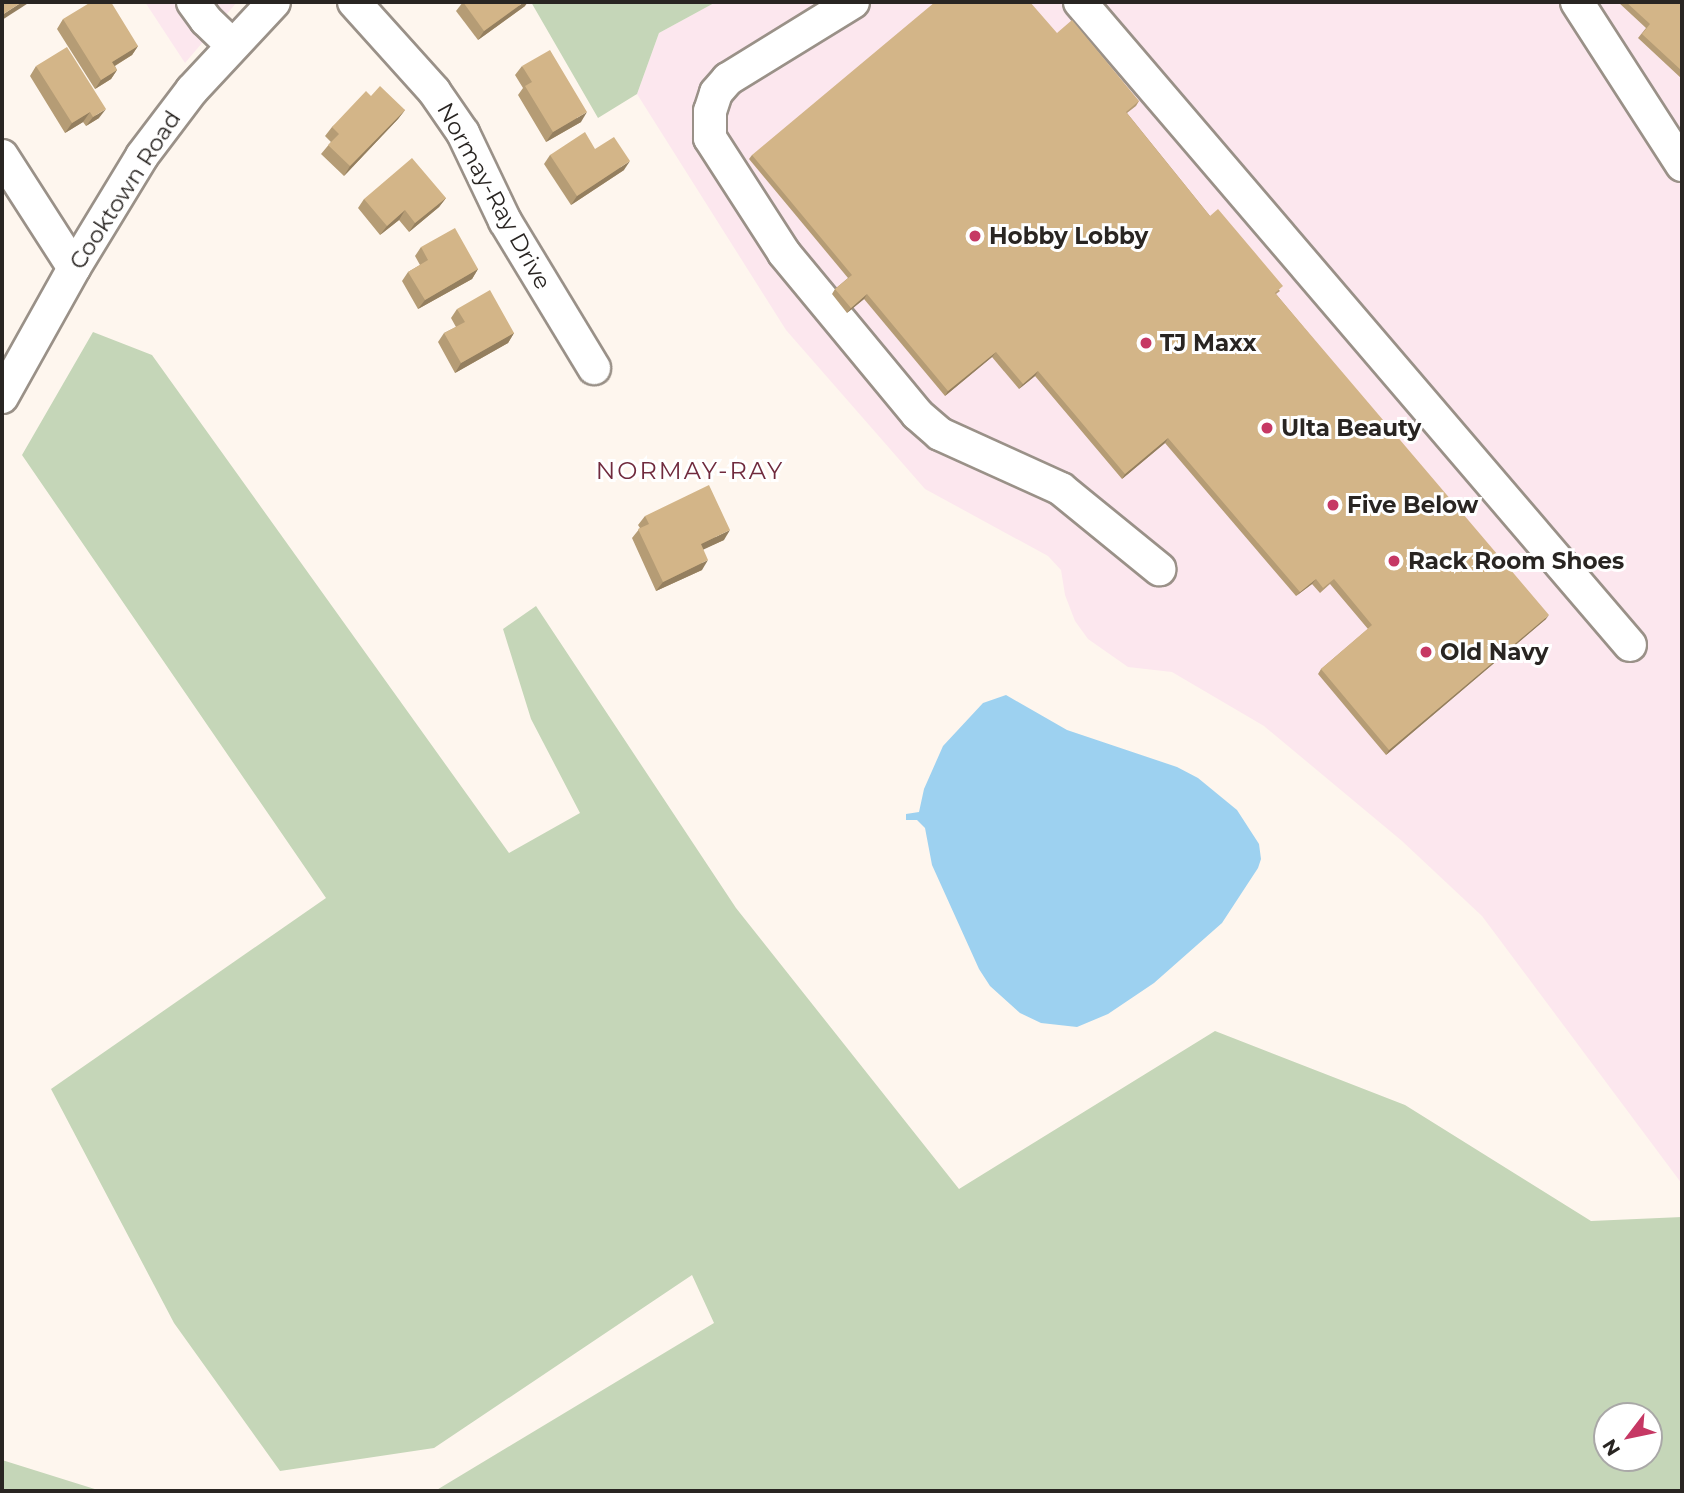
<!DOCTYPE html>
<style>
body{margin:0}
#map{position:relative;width:1684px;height:1493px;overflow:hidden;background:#fef6ee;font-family:Montserrat,sans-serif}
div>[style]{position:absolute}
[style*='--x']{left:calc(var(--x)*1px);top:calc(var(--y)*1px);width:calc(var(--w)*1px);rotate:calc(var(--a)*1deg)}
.commercial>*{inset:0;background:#fce7ee}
.green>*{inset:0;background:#c5d6b8}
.water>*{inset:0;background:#9dd1f0}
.roads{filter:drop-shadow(2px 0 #9a9188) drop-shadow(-2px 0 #9a9188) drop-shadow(0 2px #9a9188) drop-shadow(0 -2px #9a9188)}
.minor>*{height:32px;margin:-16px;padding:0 16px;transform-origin:16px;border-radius:16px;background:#fff}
.wall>*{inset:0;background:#b59c75}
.shaded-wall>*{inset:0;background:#947f5f}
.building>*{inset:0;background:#d3b588}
.dots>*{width:19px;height:19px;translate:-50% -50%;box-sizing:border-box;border:4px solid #fff;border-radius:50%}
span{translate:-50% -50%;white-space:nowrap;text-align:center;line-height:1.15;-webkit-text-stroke:6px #fff;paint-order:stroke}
.street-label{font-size:23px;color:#292522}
.poi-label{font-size:23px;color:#292522;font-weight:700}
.left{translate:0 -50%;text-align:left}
.neighbourhood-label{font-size:24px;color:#702a3d;letter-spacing:2px}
.frame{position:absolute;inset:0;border:4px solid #292522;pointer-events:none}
.north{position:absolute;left:1593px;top:1402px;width:70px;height:70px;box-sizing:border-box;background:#fff;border:2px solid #a9a8a7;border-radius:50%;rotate:238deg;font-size:19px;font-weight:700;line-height:28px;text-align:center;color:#292522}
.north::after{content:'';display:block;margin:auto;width:24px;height:32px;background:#c63864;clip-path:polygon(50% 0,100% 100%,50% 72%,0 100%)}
</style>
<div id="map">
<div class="commercial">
<div style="clip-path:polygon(145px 2px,237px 2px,185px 63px)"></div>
<div style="clip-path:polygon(716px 2px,1682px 2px,1682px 1184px,1482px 916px,1402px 841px,1264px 726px,1172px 672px,1128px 667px,1088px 639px,1075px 621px,1065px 595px,1061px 570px,1048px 556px,925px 489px,786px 330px,637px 94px,659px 33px)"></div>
</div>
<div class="green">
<div style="clip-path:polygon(531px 2px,716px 2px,659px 33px,637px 94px,598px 118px)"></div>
<div style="clip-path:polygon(evenodd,93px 332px,152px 355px,509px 853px,580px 813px,531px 719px,503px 629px,536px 606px,736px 908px,959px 1189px,1215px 1031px,1405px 1105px,1591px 1221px,1682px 1217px,1682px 1491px,435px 1491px,714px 1323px,692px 1275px,434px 1448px,280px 1471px,174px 1323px,51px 1089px,326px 898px,22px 455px,93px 332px,1607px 1416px,1649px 1416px,1649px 1458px,1607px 1458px,1607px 1416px)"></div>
<div style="clip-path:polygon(2px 1460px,101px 1491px,102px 1491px,2px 1491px)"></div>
</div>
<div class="water">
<div style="clip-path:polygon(1006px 695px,1067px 730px,1177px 767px,1198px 778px,1237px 810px,1259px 844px,1261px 859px,1258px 868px,1222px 923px,1154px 983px,1108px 1014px,1077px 1027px,1041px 1023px,1020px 1013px,990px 986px,979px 969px,932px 865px,925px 828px,917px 820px,906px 820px,906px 814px,919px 812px,924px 789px,943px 746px,983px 703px)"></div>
</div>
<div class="roads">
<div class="minor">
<div style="--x:193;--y:2;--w:22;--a:54"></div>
<div style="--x:206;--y:20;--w:36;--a:44"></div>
<div style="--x:354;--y:2;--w:120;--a:48"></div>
<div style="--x:434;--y:91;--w:51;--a:55.4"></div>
<div style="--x:463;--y:133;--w:98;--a:64.5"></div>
<div style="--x:505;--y:221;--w:172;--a:58.8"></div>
<div style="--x:853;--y:2;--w:147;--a:148.4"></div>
<div style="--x:728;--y:79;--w:18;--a:131"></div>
<div style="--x:716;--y:93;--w:19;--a:108"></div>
<div style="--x:710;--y:111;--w:27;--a:90"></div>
<div style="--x:710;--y:138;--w:137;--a:57.2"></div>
<div style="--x:784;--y:253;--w:209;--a:50.4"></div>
<div style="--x:917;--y:414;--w:30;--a:41"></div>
<div style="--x:940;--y:434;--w:133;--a:24.4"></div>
<div style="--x:1061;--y:489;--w:127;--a:39.2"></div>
<div style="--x:1080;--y:2;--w:846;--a:49.46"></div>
<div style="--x:1577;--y:2;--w:194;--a:57.2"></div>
<div style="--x:2;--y:156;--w:133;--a:57.3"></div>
<div style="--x:2;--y:397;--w:148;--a:-60.8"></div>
<div style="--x:74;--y:268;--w:131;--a:-58.7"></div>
<div style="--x:142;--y:156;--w:83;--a:-52.9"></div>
<div style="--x:192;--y:90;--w:120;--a:-47"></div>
</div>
</div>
<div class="wall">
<div style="clip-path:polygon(463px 2px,525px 6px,478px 40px,456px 11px)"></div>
<div style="clip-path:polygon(1618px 2px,1682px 2px,1682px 79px,1638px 38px,1646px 28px)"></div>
<div style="clip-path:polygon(63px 19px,138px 46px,132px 55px,115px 66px,117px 70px,111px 79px,95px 89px,57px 29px)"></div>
<div style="clip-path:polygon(36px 66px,99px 118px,86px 126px,83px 122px,65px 133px,30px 76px)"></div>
<div style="clip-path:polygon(522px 66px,581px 122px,546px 142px,518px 95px,523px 88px,515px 75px)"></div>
<div style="clip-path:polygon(371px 96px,405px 110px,398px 119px,344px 176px,321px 154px,331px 142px,325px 136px,332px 127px)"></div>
<div style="clip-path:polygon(1139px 101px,1136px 106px,1127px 113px,1210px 216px,1280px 291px,1276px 294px,1546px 619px,1386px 755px,1318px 674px,1321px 669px,1368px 629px,1330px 584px,1320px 593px,1312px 584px,1296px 596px,1165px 443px,1122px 479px,1035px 376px,1019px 389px,992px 357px,945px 396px,864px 299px,847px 313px,832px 294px,835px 289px,848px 278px,749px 159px,752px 155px)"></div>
<div style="clip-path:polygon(595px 149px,624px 170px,571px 205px,544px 164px,550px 155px)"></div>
<div style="clip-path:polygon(446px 198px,439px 207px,409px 232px,399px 220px,380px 235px,358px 208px,364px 199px)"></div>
<div style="clip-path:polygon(421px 247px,478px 269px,472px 279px,418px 309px,402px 281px,408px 272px,420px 265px,415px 256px)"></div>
<div style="clip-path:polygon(457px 309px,514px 333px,508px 343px,455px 373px,438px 342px,444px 333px,456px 327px,451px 318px)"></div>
<div style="clip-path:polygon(645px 516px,724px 540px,703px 549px,702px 570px,656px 591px,632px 538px,640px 528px,638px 525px)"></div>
</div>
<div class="shaded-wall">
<div style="clip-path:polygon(22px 2px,30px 2px,2px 20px,2px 15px)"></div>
<div style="clip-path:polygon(524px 2px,528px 2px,525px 6px,478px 40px,484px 31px)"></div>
<div style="clip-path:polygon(138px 46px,132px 55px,106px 71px,112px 62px)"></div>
<div style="clip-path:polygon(117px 70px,111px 79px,95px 89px,101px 80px)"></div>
<div style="clip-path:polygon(106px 109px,99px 118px,86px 126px,93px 117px)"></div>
<div style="clip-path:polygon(405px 110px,398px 119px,344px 176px,350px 166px)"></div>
<div style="clip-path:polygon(90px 112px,83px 122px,65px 133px,72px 123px)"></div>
<div style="clip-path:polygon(587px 112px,581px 122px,546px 142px,553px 132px)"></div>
<div style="clip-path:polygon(630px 161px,624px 170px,571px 205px,577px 196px)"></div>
<div style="clip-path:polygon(446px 198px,439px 207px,409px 232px,415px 223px)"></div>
<div style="clip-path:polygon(405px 210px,399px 220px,380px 235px,387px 226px)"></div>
<div style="clip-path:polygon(478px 269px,472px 279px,418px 309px,425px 300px)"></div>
<div style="clip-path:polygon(867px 294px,864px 299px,847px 313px,851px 308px)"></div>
<div style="clip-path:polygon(514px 333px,508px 343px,455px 373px,461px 363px)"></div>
<div style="clip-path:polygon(996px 352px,992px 357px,945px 396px,948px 391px)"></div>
<div style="clip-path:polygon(1038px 371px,1035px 376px,1019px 389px,1023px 384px)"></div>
<div style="clip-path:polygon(1168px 438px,1165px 443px,1122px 479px,1125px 474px)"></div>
<div style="clip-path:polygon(730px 530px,724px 540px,694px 554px,701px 544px)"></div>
<div style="clip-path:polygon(708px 560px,702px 570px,656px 591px,663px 582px)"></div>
<div style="clip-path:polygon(1316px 579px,1312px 584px,1296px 596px,1300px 592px)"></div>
<div style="clip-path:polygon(1549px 615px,1546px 619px,1386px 755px,1389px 750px)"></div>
</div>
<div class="building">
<div style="clip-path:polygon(2px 2px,22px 2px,2px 15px)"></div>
<div style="clip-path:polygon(91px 2px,111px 2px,138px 46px,112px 62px,117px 70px,101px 80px,63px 19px)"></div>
<div style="clip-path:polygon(463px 2px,524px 2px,484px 31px)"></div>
<div style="clip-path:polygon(935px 2px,1030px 2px,1057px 33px,1072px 20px,1139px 101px,1126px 112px,1210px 216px,1218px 209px,1283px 286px,1275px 293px,1549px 615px,1389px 750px,1321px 669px,1372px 625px,1334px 579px,1323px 588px,1316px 579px,1300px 592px,1168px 438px,1125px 474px,1038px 371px,1023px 384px,996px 352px,948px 391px,867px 294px,851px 308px,835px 289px,852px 275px,752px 155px)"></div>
<div style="clip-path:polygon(1626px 2px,1682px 2px,1682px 71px,1642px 34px,1650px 24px)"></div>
<div style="clip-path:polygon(67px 47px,106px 109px,93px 117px,90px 112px,72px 123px,36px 66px)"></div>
<div style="clip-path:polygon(550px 50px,587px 112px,553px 132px,525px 86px,532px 82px,522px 66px)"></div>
<div style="clip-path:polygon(380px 86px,405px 110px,350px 166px,328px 145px,339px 134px,332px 127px,366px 91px,371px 96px)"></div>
<div style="clip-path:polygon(585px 132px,595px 149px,614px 137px,630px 161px,577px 196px,550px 155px)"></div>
<div style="clip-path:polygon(412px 158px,446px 198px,415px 223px,405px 210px,387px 226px,364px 199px)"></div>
<div style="clip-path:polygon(455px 228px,478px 269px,425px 300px,408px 272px,428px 260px,421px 247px)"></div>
<div style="clip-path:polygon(490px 290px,514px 333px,461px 363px,444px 333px,465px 322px,457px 309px)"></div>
<div style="clip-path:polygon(709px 485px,730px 530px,701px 544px,708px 560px,663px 582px,638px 529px,649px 524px,645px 516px)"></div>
</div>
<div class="dots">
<div style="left:975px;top:236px;background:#c63864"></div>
<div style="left:1146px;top:343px;background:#c63864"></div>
<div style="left:1267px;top:428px;background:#c63864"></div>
<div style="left:1333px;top:505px;background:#c63864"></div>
<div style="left:1394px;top:561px;background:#c63864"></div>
<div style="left:1426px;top:652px;background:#c63864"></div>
</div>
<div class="street-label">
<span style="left:125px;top:190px;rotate:-57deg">Cooktown Road</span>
<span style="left:494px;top:196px;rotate:61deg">Normay-Ray Drive</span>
</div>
<div class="poi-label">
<span class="left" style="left:989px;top:236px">Hobby Lobby</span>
<span class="left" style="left:1160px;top:343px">TJ Maxx</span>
<span class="left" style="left:1281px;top:428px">Ulta Beauty</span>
<span class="left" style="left:1347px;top:505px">Five Below</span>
<span class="left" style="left:1408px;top:561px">Rack Room Shoes</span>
<span class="left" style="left:1440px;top:652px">Old Navy</span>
</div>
<div class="neighbourhood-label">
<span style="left:690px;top:471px">NORMAY-RAY</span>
</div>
<div class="frame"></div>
<div class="north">N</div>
</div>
